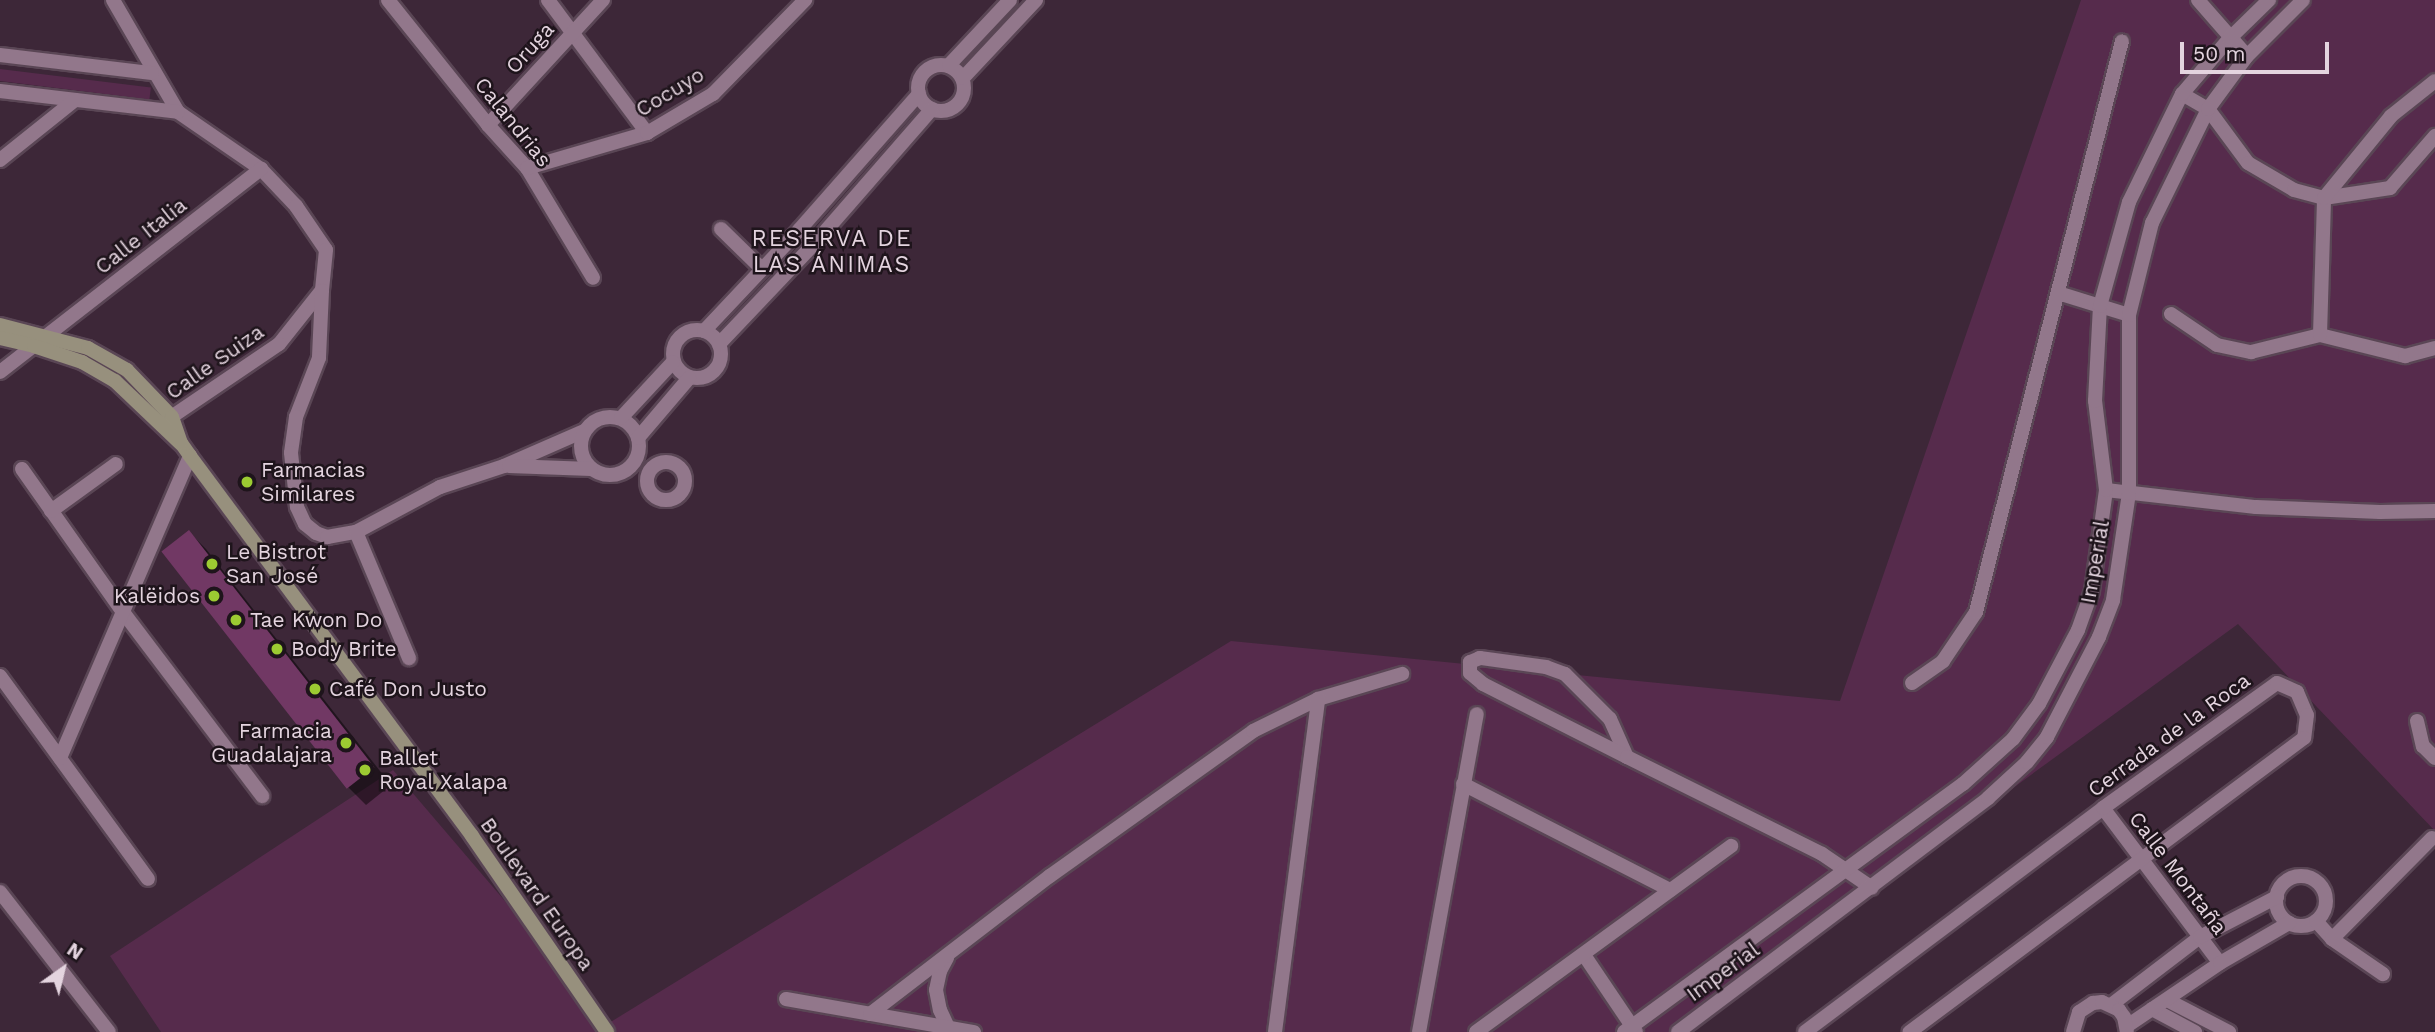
<!DOCTYPE html>
<meta charset="utf-8">
<style>
body{margin:0}
#map{position:relative;width:2435px;height:1032px;overflow:hidden;background:#3d2738;font-family:"Work Sans",sans-serif}
div>[style]{position:absolute}
[style*='--x']{left:calc(var(--x)*1px);top:calc(var(--y)*1px);width:calc(var(--w)*1px);rotate:calc(var(--a)*1deg)}
.green>*{inset:0;background:#562b4c;transform-origin:0 0}
.shadow>*{inset:0;background:#0007}
.building>*{inset:0;background:#713864;transform-origin:0 0}
.roads{filter:drop-shadow(2px 0 #5a4655) drop-shadow(-2px 0 #5a4655) drop-shadow(0 2px #5a4655) drop-shadow(0 -2px #5a4655)}
.minor>*{height:14px;margin:-7px;padding:0 7px;transform-origin:7px;border-radius:7px;background:#92778b}
.minor>.ring{margin:-7px;padding:0;box-sizing:content-box;background:none;border:14px solid #92778b;border-radius:50%}
.tertiary>*{height:14px;margin:-7px;padding:0 7px;transform-origin:7px;border-radius:7px;background:#92778b}
.secondary>*{height:14px;margin:-7px;padding:0 7px;transform-origin:7px;border-radius:7px;background:#97907d}
.dots>*{width:19px;height:19px;translate:-50% -50%;box-sizing:border-box;border:4px solid #1e141b;border-radius:50%}
span{translate:-50% -50%;white-space:nowrap;text-align:center;line-height:1.15;-webkit-text-stroke:5px #1e141b;paint-order:stroke}
.street-label{font-size:21px;color:#e4d4df}
.poi-label{font-size:21px;color:#e4d4df}
.left{translate:0 -50%;text-align:left}
.right{translate:-100% -50%;text-align:right}
.neighbourhood-label{font-size:23px;color:#e4d4df;letter-spacing:2px}
.north{position:absolute;left:28px;top:934px;width:70px;height:70px;-webkit-text-stroke:5px #1e141b;paint-order:stroke;rotate:34deg;font-size:19px;font-weight:700;line-height:28px;text-align:center;color:#e4d4df}
.north::after{content:'';display:block;margin:auto;width:24px;height:32px;background:#e4d4df;clip-path:polygon(50% 0,100% 100%,50% 72%,0 100%)}
.scale{position:absolute;left:2180px;top:42px;width:149px;height:32px;box-sizing:border-box;border:4px solid #e4d4df;border-top:0;padding-left:9px;font-size:21px;line-height:24px;white-space:nowrap;color:#e4d4df;-webkit-text-stroke:5px #1e141b;paint-order:stroke}
</style>
<div id="map">
<div class="green">
<div style="clip-path:polygon(2081px 0,2435px 0,2435px 831px,2238px 624px,1678px 1032px,161px 1032px,110px 956px,393px 770px,609px 1023px,1231px 641px,1840px 701px)"></div>
<div style="left:0;top:69px;width:152px;height:12px;rotate:7deg"></div>
</div>
<div class="shadow">
<div style="clip-path:polygon(189px 532px,206px 549px,391px 785px,366px 805px,349px 788px,164px 552px)"></div>
</div>
<div class="building">
<div style="left:189px;top:530px;width:301px;height:35px;rotate:52deg"></div>
</div>
<div class="roads">
<div class="minor">
<div style="--x:113;--y:0;--w:129;--a:59.9"></div>
<div style="--x:178;--y:112;--w:101;--a:34.5"></div>
<div style="--x:261;--y:169;--w:51;--a:46.6"></div>
<div style="--x:296;--y:206;--w:53;--a:55.7"></div>
<div style="--x:326;--y:250;--w:40;--a:95.7"></div>
<div style="--x:322;--y:290;--w:69;--a:128.5"></div>
<div style="--x:279;--y:344;--w:139;--a:145.9"></div>
<div style="--x:388;--y:0;--w:160;--a:51.3"></div>
<div style="--x:488;--y:125;--w:58;--a:47.8"></div>
<div style="--x:527;--y:168;--w:128;--a:59"></div>
<div style="--x:548;--y:0;--w:166;--a:53.3"></div>
<div style="--x:2198;--y:0;--w:74;--a:48.8"></div>
<div style="--x:0;--y:55;--w:153;--a:6.8"></div>
<div class="ring" style="left:918px;top:65px;width:32px;height:32px"></div>
<div style="--x:949;--y:65;--w:89;--a:-46.8"></div>
<div style="--x:963;--y:78;--w:107;--a:-46.9"></div>
<div style="--x:0;--y:91;--w:179;--a:6.7"></div>
<div style="--x:2182;--y:94;--w:30;--a:30"></div>
<div style="--x:2208;--y:109;--w:67;--a:53.5"></div>
<div style="--x:2248;--y:163;--w:53;--a:30.4"></div>
<div style="--x:2294;--y:190;--w:31;--a:15"></div>
<div style="--x:2324;--y:198;--w:67;--a:-8.6"></div>
<div style="--x:2390;--y:188;--w:69;--a:-49.1"></div>
<div style="--x:488;--y:125;--w:170;--a:-47.4"></div>
<div style="--x:0;--y:160;--w:96;--a:-38.7"></div>
<div style="--x:527;--y:168;--w:125;--a:-16.3"></div>
<div style="--x:647;--y:133;--w:77;--a:-30.6"></div>
<div style="--x:713;--y:94;--w:132;--a:-45.6"></div>
<div style="--x:721;--y:229;--w:57;--a:44.3"></div>
<div style="--x:322;--y:291;--w:67;--a:92.6"></div>
<div style="--x:319;--y:358;--w:63;--a:111.3"></div>
<div style="--x:296;--y:417;--w:36;--a:98"></div>
<div style="--x:291;--y:453;--w:54;--a:83.7"></div>
<div style="--x:297;--y:507;--w:19;--a:65"></div>
<div style="--x:305;--y:524;--w:14;--a:39"></div>
<div style="--x:316;--y:533;--w:12;--a:20"></div>
<div style="--x:327;--y:537;--w:29;--a:-10"></div>
<div style="--x:356;--y:532;--w:95;--a:-28.2"></div>
<div style="--x:440;--y:487;--w:67;--a:-18.2"></div>
<div style="--x:504;--y:466;--w:87;--a:-23.6"></div>
<div style="--x:2058;--y:293;--w:74;--a:17.2"></div>
<div style="--x:2171;--y:314;--w:55;--a:34"></div>
<div style="--x:2217;--y:345;--w:35;--a:12"></div>
<div style="--x:2251;--y:352;--w:71;--a:-13.8"></div>
<div style="--x:2320;--y:335;--w:88;--a:13.9"></div>
<div style="--x:2405;--y:356;--w:31;--a:-15"></div>
<div class="ring" style="left:673px;top:330px;width:34px;height:34px"></div>
<div style="--x:704;--y:331;--w:140;--a:-46.7"></div>
<div style="--x:800;--y:229;--w:180;--a:-48.6"></div>
<div style="--x:2320;--y:335;--w:137;--a:-88.3"></div>
<div style="--x:2324;--y:198;--w:106;--a:-50.7"></div>
<div style="--x:2391;--y:116;--w:56;--a:-38.5"></div>
<div style="--x:719;--y:344;--w:139;--a:-46.5"></div>
<div style="--x:815;--y:243;--w:178;--a:-48.9"></div>
<div style="--x:0;--y:372;--w:331;--a:-37.9"></div>
<div class="ring" style="left:581px;top:417px;width:44px;height:44px"></div>
<div style="--x:621;--y:418;--w:76;--a:-47.1"></div>
<div style="--x:638;--y:438;--w:79;--a:-49.6"></div>
<div class="ring" style="left:647px;top:462px;width:24px;height:24px"></div>
<div style="--x:509;--y:466;--w:82;--a:2.1"></div>
<div style="--x:22;--y:469;--w:175;--a:54.8"></div>
<div style="--x:123;--y:612;--w:231;--a:52.9"></div>
<div style="--x:2106;--y:490;--w:151;--a:6.5"></div>
<div style="--x:2256;--y:507;--w:124;--a:2.3"></div>
<div style="--x:2380;--y:512;--w:55;--a:-1"></div>
<div style="--x:51;--y:511;--w:80;--a:-35.9"></div>
<div style="--x:356;--y:532;--w:137;--a:67.2"></div>
<div style="--x:0;--y:676;--w:251;--a:53.9"></div>
<div style="--x:1912;--y:683;--w:38;--a:-35"></div>
<div style="--x:1943;--y:661;--w:59;--a:-56"></div>
<div style="--x:1976;--y:612;--w:589;--a:-75.66"></div>
<div style="--x:2417;--y:721;--w:26;--a:77"></div>
<div style="--x:2423;--y:746;--w:17;--a:45"></div>
<div style="--x:1627;--y:757;--w:42;--a:-114.1"></div>
<div style="--x:1610;--y:719;--w:64;--a:-135"></div>
<div style="--x:1565;--y:674;--w:20;--a:-160"></div>
<div style="--x:1546;--y:667;--w:67;--a:-172.2"></div>
<div style="--x:1480;--y:658;--w:11;--a:158"></div>
<div style="--x:1470;--y:662;--w:11;--a:90"></div>
<div style="--x:1470;--y:673;--w:17;--a:40"></div>
<div style="--x:1483;--y:684;--w:161;--a:26.9"></div>
<div style="--x:1627;--y:757;--w:218;--a:26.4"></div>
<div style="--x:1822;--y:854;--w:60;--a:34.2"></div>
<div style="--x:60;--y:758;--w:329;--a:-66.7"></div>
<div style="--x:1463;--y:784;--w:233;--a:27.1"></div>
<div style="--x:2103;--y:808;--w:194;--a:53"></div>
<div class="ring" style="left:2276px;top:876px;width:36px;height:36px"></div>
<div style="--x:2316;--y:921;--w:24;--a:48"></div>
<div style="--x:2332;--y:939;--w:62;--a:34.5"></div>
<div style="--x:2332;--y:939;--w:142;--a:-45.3"></div>
<div style="--x:1584;--y:955;--w:93;--a:56"></div>
<div style="--x:947;--y:958;--w:15;--a:118"></div>
<div style="--x:940;--y:971;--w:19;--a:102"></div>
<div style="--x:936;--y:990;--w:20;--a:79"></div>
<div style="--x:940;--y:1010;--w:19;--a:65"></div>
<div style="--x:786;--y:999;--w:191;--a:10"></div>
<div style="--x:2167;--y:1000;--w:70;--a:27.3"></div>
<div style="--x:2111;--y:1005;--w:112;--a:-37.4"></div>
<div style="--x:2200;--y:937;--w:87;--a:-27.5"></div>
<div style="--x:2152;--y:1009;--w:49;--a:28.1"></div>
<div style="--x:870;--y:1014;--w:227;--a:-37.5"></div>
<div style="--x:1050;--y:876;--w:249;--a:-35.5"></div>
<div style="--x:1253;--y:731;--w:72;--a:-26.2"></div>
<div style="--x:1318;--y:699;--w:88;--a:-16.6"></div>
<div style="--x:2127;--y:1026;--w:112;--a:-34.1"></div>
<div style="--x:2220;--y:963;--w:80;--a:-30.1"></div>
<div style="--x:1275;--y:1032;--w:336;--a:-82.6"></div>
<div style="--x:1419;--y:1032;--w:323;--a:-79.7"></div>
<div style="--x:1476;--y:1032;--w:316;--a:-36.1"></div>
<div style="--x:1624;--y:1032;--w:420;--a:-36.2"></div>
<div style="--x:1963;--y:784;--w:67;--a:-42"></div>
<div style="--x:2013;--y:739;--w:44;--a:-53.4"></div>
<div style="--x:2039;--y:704;--w:84;--a:-62.2"></div>
<div style="--x:2078;--y:630;--w:41;--a:-70.3"></div>
<div style="--x:2092;--y:591;--w:102;--a:-82.1"></div>
<div style="--x:2106;--y:490;--w:90;--a:-97"></div>
<div style="--x:2095;--y:401;--w:95;--a:-87"></div>
<div style="--x:2100;--y:306;--w:108;--a:-74.4"></div>
<div style="--x:2129;--y:202;--w:120;--a:-63.9"></div>
<div style="--x:2182;--y:94;--w:72;--a:-49.5"></div>
<div style="--x:2229;--y:39;--w:56;--a:-44.3"></div>
<div style="--x:1678;--y:1032;--w:388;--a:-37"></div>
<div style="--x:1988;--y:798;--w:53;--a:-42.7"></div>
<div style="--x:2027;--y:762;--w:32;--a:-51"></div>
<div style="--x:2047;--y:737;--w:113;--a:-62.5"></div>
<div style="--x:2099;--y:637;--w:40;--a:-69"></div>
<div style="--x:2113;--y:600;--w:108;--a:-81.5"></div>
<div style="--x:2129;--y:493;--w:178;--a:-90"></div>
<div style="--x:2129;--y:315;--w:95;--a:-76"></div>
<div style="--x:2152;--y:223;--w:127;--a:-63.8"></div>
<div style="--x:2208;--y:109;--w:66;--a:-53.7"></div>
<div style="--x:2247;--y:56;--w:79;--a:-45"></div>
<div style="--x:1805;--y:1032;--w:373;--a:-36.9"></div>
<div style="--x:2103;--y:808;--w:214;--a:-35.7"></div>
<div style="--x:2277;--y:683;--w:22;--a:24"></div>
<div style="--x:2297;--y:692;--w:25;--a:67"></div>
<div style="--x:2307;--y:715;--w:23;--a:97"></div>
<div style="--x:2304;--y:738;--w:492;--a:143.3"></div>
</div>
<div class="tertiary">
<div style="--x:0;--y:892;--w:177;--a:52.1"></div>
<div style="--x:2073;--y:1032;--w:21;--a:-73"></div>
<div style="--x:2079;--y:1012;--w:17;--a:-33"></div>
<div style="--x:2093;--y:1003;--w:9;--a:-6"></div>
<div style="--x:2102;--y:1002;--w:19;--a:25"></div>
<div style="--x:2119;--y:1010;--w:9;--a:54"></div>
<div style="--x:2124;--y:1017;--w:15;--a:79"></div>
</div>
<div class="secondary">
<div style="--x:0;--y:325;--w:91;--a:14.6"></div>
<div style="--x:88;--y:348;--w:45;--a:29.4"></div>
<div style="--x:127;--y:370;--w:65;--a:46.2"></div>
<div style="--x:172;--y:417;--w:28;--a:71"></div>
<div style="--x:181;--y:443;--w:16;--a:55"></div>
<div style="--x:190;--y:456;--w:473;--a:53.4"></div>
<div style="--x:472;--y:836;--w:238;--a:55.4"></div>
<div style="--x:0;--y:338;--w:35;--a:13"></div>
<div style="--x:34;--y:346;--w:51;--a:18.4"></div>
<div style="--x:82;--y:362;--w:38;--a:30"></div>
<div style="--x:115;--y:381;--w:90;--a:43.6"></div>
</div>
</div>
<div class="dots">
<div style="left:247px;top:482px;background:#9ccb32"></div>
<div style="left:212px;top:564px;background:#9ccb32"></div>
<div style="left:214px;top:596px;background:#9ccb32"></div>
<div style="left:236px;top:620px;background:#9ccb32"></div>
<div style="left:277px;top:649px;background:#9ccb32"></div>
<div style="left:315px;top:689px;background:#9ccb32"></div>
<div style="left:346px;top:743px;background:#9ccb32"></div>
<div style="left:365px;top:770px;background:#9ccb32"></div>
</div>
<div class="street-label">
<span style="left:530px;top:48px;rotate:-48deg">Oruga</span>
<span style="left:670px;top:92px;rotate:-31deg">Cocuyo</span>
<span style="left:513px;top:122px;rotate:51deg">Calandrias</span>
<span style="left:141px;top:236px;rotate:-38deg">Calle Italia</span>
<span style="left:215px;top:362px;rotate:-35deg">Calle Suiza</span>
<span style="left:2095px;top:562px;rotate:-80deg">Imperial</span>
<span style="left:2169px;top:735px;rotate:-36deg">Cerrada de la Roca</span>
<span style="left:2178px;top:873px;rotate:53deg">Calle Montaña</span>
<span style="left:537px;top:894px;rotate:55deg">Boulevard Europa</span>
<span style="left:1723px;top:972px;rotate:-36deg">Imperial</span>
</div>
<div class="poi-label">
<span class="left" style="left:261px;top:482px">Farmacias<br>Similares</span>
<span class="left" style="left:226px;top:564px">Le Bistrot<br>San José</span>
<span class="right" style="left:200px;top:596px">Kalëidos</span>
<span class="left" style="left:250px;top:620px">Tae Kwon Do</span>
<span class="left" style="left:291px;top:649px">Body Brite</span>
<span class="left" style="left:329px;top:689px">Café Don Justo</span>
<span class="right" style="left:332px;top:743px">Farmacia<br>Guadalajara</span>
<span class="left" style="left:379px;top:770px">Ballet<br>Royal Xalapa</span>
</div>
<div class="neighbourhood-label">
<span style="left:832px;top:252px">RESERVA DE<br>LAS ÁNIMAS</span>
</div>
<div class="north">N</div>
<div class="scale">50 m</div>
</div>
